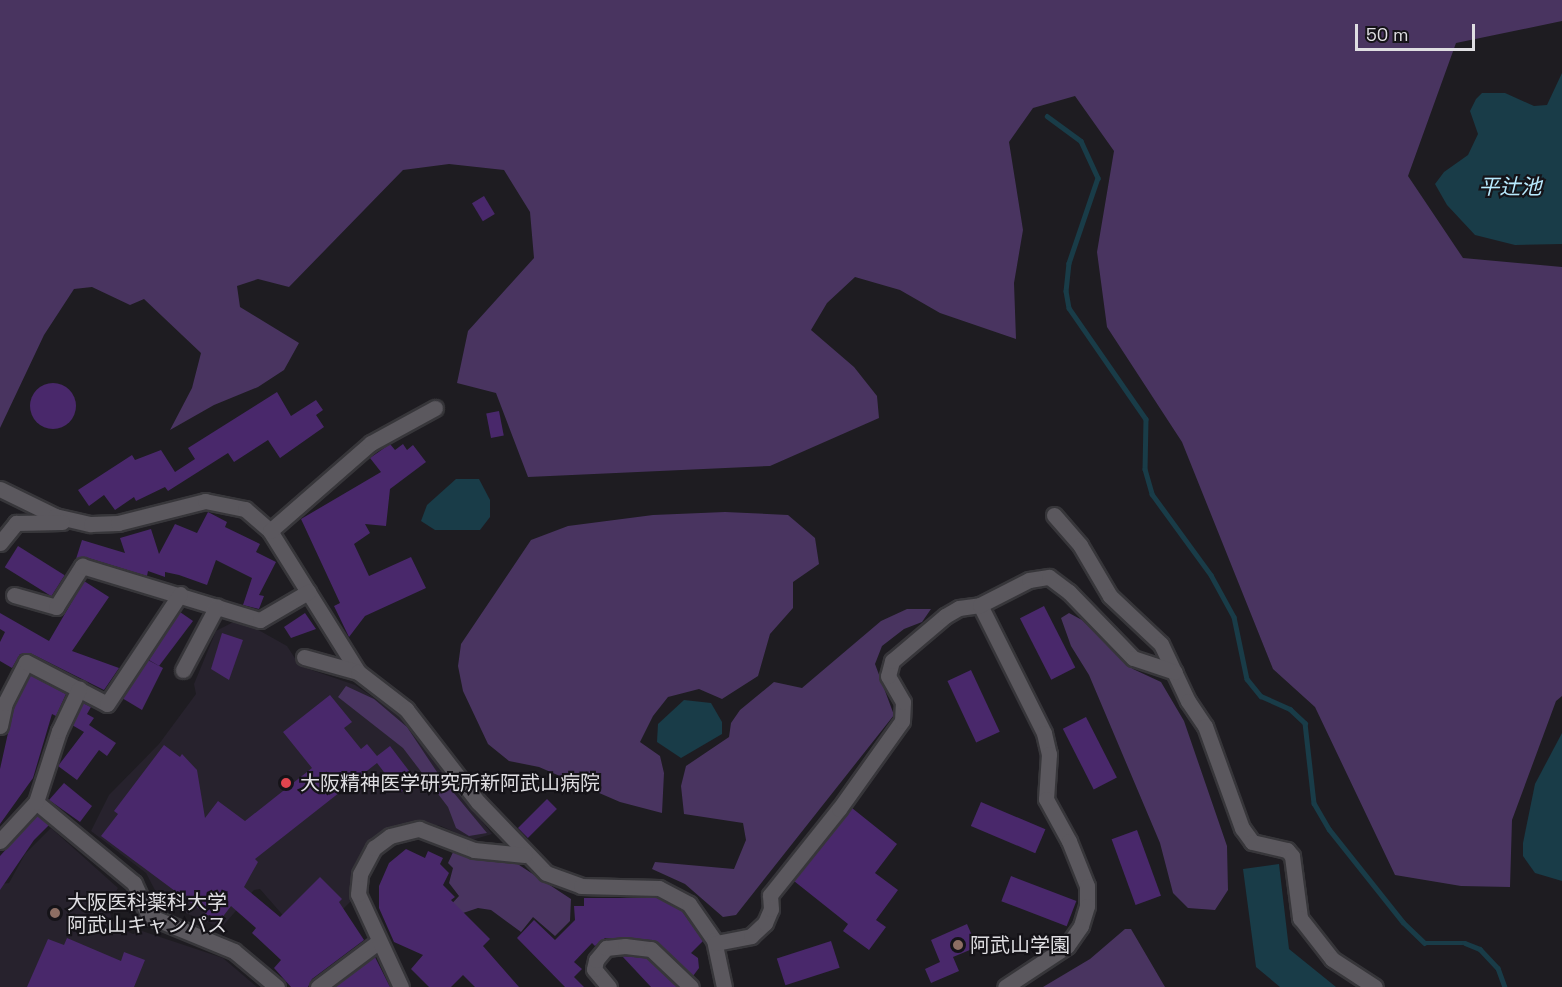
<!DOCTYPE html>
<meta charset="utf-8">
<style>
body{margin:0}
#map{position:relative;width:1562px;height:987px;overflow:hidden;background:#1e1c21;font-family:"Space Grotesk","Noto Sans JP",sans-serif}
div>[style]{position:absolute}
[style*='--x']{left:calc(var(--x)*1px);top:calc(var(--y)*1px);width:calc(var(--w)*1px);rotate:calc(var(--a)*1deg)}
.built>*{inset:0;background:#27222d}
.green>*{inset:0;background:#493460}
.water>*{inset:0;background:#193c48}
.stream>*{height:4.5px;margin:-2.25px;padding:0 2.25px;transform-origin:2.25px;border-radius:2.25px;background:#193c48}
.building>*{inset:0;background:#49286b;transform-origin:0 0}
.round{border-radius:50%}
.roads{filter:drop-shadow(2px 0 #37363a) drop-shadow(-2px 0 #37363a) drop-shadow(0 2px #37363a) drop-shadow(0 -2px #37363a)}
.minor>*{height:15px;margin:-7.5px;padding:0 7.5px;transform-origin:7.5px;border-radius:7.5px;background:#5b585e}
.dots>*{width:16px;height:16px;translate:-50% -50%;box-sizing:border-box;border:3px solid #151318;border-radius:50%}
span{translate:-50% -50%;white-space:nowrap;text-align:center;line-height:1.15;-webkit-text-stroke:4.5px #151318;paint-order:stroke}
.poi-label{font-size:20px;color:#dfdee2}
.left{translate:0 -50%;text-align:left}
.water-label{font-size:21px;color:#b8eafe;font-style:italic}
.scale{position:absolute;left:1355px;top:24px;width:120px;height:27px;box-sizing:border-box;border:3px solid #dfdee2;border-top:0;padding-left:8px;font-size:18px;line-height:21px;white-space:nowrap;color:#dfdee2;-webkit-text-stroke:4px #151318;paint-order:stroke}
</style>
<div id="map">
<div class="built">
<div style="clip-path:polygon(239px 619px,287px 646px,300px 666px,355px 685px,399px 715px,492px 834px,472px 840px,441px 826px,417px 822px,383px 830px,364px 848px,355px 864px,353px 899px,308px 944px,260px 889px,254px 890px,221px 928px,174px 908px,157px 894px,146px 873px,91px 831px,109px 795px,159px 744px,196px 694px,194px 684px,216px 631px)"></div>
<div style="clip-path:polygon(51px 828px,118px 888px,108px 905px,112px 920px,122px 929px,133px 934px,142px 931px,223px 958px,257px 987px,0 987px,0 884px,9px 883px,25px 854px)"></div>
</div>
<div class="green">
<div style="clip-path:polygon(0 0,1562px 0,1562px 21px,1456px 43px,1408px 176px,1463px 258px,1562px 267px,1562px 696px,1556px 701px,1512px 820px,1510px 887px,1461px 886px,1395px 875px,1315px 707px,1273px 669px,1182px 442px,1107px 327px,1097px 252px,1114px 151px,1075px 96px,1033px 108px,1009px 142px,1023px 230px,1014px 283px,1016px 339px,940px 313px,900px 290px,855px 277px,827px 303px,811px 330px,854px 367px,877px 396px,879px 418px,770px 466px,528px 477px,496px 393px,457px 383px,468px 331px,534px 258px,530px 212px,504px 170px,449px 164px,403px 170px,289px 287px,258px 279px,237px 286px,240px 307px,299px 343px,284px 370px,258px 387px,214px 405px,170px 430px,192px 388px,201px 353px,144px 299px,130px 305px,92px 287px,74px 289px,44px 335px,0 428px)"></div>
<div style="clip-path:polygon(725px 512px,788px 515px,815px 538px,819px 564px,793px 582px,793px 608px,770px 634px,758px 676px,722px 699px,699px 689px,668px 697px,653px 716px,640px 742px,660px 756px,664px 773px,662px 813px,620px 802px,539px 767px,509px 761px,488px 744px,463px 691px,458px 666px,461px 644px,531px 540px,568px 526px,653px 515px)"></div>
<div style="clip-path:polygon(907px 609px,931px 609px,922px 622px,904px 629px,882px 646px,875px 664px,894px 715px,736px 915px,723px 917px,685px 884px,652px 869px,655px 862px,734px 869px,746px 840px,743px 823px,684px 814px,681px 786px,686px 766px,729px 737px,731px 723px,740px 710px,774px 682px,802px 688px,881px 621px)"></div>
<div style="clip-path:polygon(1069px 613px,1082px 620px,1133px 669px,1161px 682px,1184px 721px,1227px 846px,1228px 890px,1215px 910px,1188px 908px,1173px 893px,1160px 843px,1089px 675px,1071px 646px,1061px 618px)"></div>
<div style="clip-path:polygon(346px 686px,374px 699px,407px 727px,439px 775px,487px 833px,469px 836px,456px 828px,448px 807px,403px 748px,338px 697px)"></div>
<div style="clip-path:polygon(454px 850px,513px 861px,571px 899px,570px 921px,555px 936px,533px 917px,521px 932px,491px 910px,478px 908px,454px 916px,445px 911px,459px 896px,449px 883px,453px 868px,448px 863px)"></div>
<div style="clip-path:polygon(1125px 929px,1131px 929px,1165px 987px,1043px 987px,1090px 959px)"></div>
</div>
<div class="water">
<div style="clip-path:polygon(1562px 73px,1562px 244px,1515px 245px,1475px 235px,1447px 205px,1435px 184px,1444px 172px,1468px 155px,1478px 134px,1470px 111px,1476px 99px,1482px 93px,1505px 93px,1534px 106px,1547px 105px)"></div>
<div style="clip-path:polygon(456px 479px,479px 479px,490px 500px,490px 517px,480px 530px,435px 530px,421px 521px,427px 505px)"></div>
<div style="clip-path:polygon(684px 700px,711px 703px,722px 722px,722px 734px,681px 758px,657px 742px,658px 724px)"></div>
<div style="clip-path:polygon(1562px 733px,1562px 881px,1535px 873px,1523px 856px,1523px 843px,1535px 784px)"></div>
<div style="clip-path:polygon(1279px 864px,1289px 949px,1336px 987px,1280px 987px,1256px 967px,1243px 869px)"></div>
</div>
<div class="stream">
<div style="--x:1047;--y:116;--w:42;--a:36.3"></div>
<div style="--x:1081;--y:141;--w:41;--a:65.3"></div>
<div style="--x:1098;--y:178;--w:90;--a:108.8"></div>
<div style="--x:1069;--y:263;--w:28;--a:96"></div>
<div style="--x:1066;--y:291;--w:17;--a:80"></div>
<div style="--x:1069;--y:308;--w:135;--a:55.3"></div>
<div style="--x:1146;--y:419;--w:50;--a:91.1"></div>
<div style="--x:1145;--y:469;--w:26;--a:74"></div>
<div style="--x:1152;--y:494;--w:100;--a:53.9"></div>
<div style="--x:1211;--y:575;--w:48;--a:61.3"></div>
<div style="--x:1234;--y:617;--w:63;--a:78.2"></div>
<div style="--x:1247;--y:679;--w:22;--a:51"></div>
<div style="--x:1261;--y:696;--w:32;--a:24"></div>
<div style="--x:1290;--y:709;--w:21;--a:43"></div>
<div style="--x:1305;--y:723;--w:81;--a:83.6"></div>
<div style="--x:1314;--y:803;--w:30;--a:60"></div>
<div style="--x:1329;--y:829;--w:119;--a:51.5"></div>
<div style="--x:1403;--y:922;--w:30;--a:44"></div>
<div style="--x:1425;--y:943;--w:40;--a:0"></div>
<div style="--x:1465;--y:943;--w:16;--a:22"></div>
<div style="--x:1480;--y:949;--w:26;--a:47"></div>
<div style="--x:1498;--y:968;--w:20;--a:70"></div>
</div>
<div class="building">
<div style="left:484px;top:196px;width:21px;height:14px;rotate:59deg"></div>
<div class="round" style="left:30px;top:383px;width:46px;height:46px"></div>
<div style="clip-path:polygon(277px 392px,291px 416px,316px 400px,323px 410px,316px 415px,324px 427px,280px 458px,268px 440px,234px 462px,228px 453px,168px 491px,165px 487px,136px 501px,134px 497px,115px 510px,104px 495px,89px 506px,78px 490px,132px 455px,135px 460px,161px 450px,175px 472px,195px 459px,188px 448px)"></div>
<div style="left:499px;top:411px;width:25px;height:13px;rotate:79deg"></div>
<div style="clip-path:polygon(390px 444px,395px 450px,403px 444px,407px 450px,413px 445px,426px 462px,390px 489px,386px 526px,365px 524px,370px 533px,354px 544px,369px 576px,411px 557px,426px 588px,365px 616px,349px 637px,334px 606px,340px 603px,301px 519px,381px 472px,370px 458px)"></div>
<div style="clip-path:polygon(208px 512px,227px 522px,225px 527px,260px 544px,256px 552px,276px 562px,259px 595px,264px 596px,259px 609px,243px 605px,252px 578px,216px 560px,207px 585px,179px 575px,165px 572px,165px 577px,148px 571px,147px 576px,85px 557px,76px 559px,82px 540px,125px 553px,120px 538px,151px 529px,159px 554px,175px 524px,197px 533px)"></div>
<div style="left:18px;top:546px;width:55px;height:25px;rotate:32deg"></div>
<div style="clip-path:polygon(84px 581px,109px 597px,72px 651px,119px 668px,104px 690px,30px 653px,20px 654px,12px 668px,0 661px,0 642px,5px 632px,0 629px,0 613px,49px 641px)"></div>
<div style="left:1044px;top:606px;width:69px;height:27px;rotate:63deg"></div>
<div style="clip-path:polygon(180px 612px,193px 621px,159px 666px,149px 660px)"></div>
<div style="clip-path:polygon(305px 613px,316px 629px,291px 638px,284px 627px)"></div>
<div style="clip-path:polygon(222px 633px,243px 640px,229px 680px,211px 669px)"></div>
<div style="clip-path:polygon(148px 660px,163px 668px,142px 710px,122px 698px)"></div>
<div style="left:971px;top:670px;width:68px;height:26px;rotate:65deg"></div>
<div style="clip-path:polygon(30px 675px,66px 694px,56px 716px,52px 714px,33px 778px,0 824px,0 769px,14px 706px)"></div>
<div style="clip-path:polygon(330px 695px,352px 722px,344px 728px,361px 749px,367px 744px,377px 756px,390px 746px,416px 780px,400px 793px,377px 763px,255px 859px,258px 862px,244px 887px,280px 917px,320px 877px,342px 899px,339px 902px,364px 940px,312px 979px,308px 987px,291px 987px,274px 968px,281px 960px,252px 933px,256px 928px,231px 906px,218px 923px,101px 836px,118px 814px,114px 811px,164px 745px,180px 757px,182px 754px,197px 770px,205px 818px,218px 801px,245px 821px,312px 768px,283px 732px)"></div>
<div style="clip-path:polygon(83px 703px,91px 707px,87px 714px,94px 718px,89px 725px,116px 743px,107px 756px,99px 750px,77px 780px,58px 766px,84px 732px,72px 725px)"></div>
<div style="left:1086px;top:717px;width:68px;height:26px;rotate:63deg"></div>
<div style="clip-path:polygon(64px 783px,92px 806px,80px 822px,49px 800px)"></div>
<div style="left:547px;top:799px;width:14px;height:41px;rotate:45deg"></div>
<div style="left:981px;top:802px;width:70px;height:26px;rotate:23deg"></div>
<div style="clip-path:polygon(852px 808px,897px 844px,875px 873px,898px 890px,876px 920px,886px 927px,869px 950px,843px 931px,848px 924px,794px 881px)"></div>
<div style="clip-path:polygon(37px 815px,49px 825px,34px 840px,0 890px,0 856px)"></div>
<div style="left:1137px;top:830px;width:70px;height:27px;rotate:70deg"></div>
<div style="clip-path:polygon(406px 849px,425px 858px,428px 851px,443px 858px,440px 864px,449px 873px,443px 885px,455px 897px,451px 900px,490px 939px,483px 946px,519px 987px,475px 987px,463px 975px,451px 987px,429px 987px,411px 969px,423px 955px,394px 942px,379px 908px,379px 886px,389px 863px)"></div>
<div style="left:1011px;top:876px;width:70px;height:27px;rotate:21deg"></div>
<div style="clip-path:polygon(584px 898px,658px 898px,682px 911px,703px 941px,691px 953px,698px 958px,699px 968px,693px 976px,653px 940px,605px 938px,595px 946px,592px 943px,574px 962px,582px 969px,574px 977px,584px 987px,565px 987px,517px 938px,534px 920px,555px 940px,575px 920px,574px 906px,584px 906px)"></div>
<div style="clip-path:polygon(967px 924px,977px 947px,953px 957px,959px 971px,931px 983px,925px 969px,940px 962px,931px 940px)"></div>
<div style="clip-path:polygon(67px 938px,121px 961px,124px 952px,145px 960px,134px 987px,27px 987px,48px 939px,64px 945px)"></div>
<div style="left:831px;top:941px;width:28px;height:57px;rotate:72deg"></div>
<div style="clip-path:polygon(622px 956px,647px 958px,677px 987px,651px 987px)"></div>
<div style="clip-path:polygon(375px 957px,390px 987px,334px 987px)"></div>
</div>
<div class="roads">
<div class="minor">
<div style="--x:0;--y:489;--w:61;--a:26.1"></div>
<div style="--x:55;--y:516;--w:37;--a:13"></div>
<div style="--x:91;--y:524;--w:27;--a:-2"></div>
<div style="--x:118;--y:523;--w:90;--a:-14.2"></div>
<div style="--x:205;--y:501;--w:41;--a:11.3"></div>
<div style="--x:245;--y:509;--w:33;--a:41"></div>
<div style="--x:270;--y:531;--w:166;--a:58"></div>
<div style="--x:1054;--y:515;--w:40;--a:49"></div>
<div style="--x:1080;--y:545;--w:59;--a:59.5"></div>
<div style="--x:1110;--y:596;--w:70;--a:43.3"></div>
<div style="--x:1161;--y:644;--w:63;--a:64.7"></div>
<div style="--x:1188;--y:701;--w:30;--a:56"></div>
<div style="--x:1205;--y:726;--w:109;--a:70.1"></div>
<div style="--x:1242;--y:828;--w:17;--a:54"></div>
<div style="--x:1252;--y:842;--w:36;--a:13"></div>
<div style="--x:1287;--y:850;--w:8;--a:50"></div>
<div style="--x:1292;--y:856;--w:63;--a:82.6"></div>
<div style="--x:1300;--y:918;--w:52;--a:52"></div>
<div style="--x:1332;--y:959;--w:51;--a:33.1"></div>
<div style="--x:270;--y:531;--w:134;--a:-41.1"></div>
<div style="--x:371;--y:443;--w:73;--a:-28.7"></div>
<div style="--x:0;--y:543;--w:26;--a:-51"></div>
<div style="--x:16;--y:523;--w:46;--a:-1.2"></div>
<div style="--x:14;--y:595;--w:44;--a:15.9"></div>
<div style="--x:56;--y:607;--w:49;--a:-57.6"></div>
<div style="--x:82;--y:566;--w:186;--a:16.9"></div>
<div style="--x:260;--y:620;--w:56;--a:-30.3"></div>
<div style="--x:980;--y:605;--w:143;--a:63.4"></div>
<div style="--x:1044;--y:733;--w:22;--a:77"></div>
<div style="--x:1049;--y:754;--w:45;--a:93.8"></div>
<div style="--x:1046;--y:799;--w:48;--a:61.3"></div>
<div style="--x:1069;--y:841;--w:48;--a:68.2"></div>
<div style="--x:1087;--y:886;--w:20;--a:90"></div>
<div style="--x:1087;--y:906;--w:21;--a:107"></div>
<div style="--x:1081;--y:926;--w:24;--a:125"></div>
<div style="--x:1067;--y:946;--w:74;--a:146.5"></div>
<div style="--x:304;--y:657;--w:56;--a:15.5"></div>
<div style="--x:358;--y:672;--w:61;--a:37.6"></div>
<div style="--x:406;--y:709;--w:118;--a:52.3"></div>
<div style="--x:478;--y:802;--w:98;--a:46.2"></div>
<div style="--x:546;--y:873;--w:37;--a:20"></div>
<div style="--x:581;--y:886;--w:78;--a:1.5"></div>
<div style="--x:659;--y:888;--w:34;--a:28"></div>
<div style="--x:689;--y:904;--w:44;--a:55.2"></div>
<div style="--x:714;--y:940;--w:48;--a:78"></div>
<div style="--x:183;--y:670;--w:72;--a:-62"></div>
<div style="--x:0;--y:726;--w:24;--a:-78"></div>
<div style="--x:5;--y:703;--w:46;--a:-62.9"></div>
<div style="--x:26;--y:662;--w:91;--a:27.4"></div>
<div style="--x:107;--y:704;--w:132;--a:-56.4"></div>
<div style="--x:36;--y:802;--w:127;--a:39.6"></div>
<div style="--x:134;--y:883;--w:36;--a:66"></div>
<div style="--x:149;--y:916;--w:92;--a:22.4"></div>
<div style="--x:234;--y:951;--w:56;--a:39.9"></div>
<div style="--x:0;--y:841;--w:53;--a:-47.3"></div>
<div style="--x:36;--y:802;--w:75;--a:-72.1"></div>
<div style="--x:59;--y:731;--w:47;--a:-64.5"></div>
<div style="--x:716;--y:943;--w:36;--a:-11"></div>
<div style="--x:751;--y:936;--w:19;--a:-43"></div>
<div style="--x:765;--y:923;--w:15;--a:-67"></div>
<div style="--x:771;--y:909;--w:14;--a:-94"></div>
<div style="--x:770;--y:895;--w:110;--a:-51.3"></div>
<div style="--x:839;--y:809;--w:108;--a:-54.4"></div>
<div style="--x:902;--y:721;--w:19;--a:-87"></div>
<div style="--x:903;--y:702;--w:30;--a:-120"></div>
<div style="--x:888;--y:676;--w:16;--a:-75"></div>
<div style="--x:892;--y:661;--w:70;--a:-40.3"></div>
<div style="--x:945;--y:616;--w:16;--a:-30"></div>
<div style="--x:959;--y:608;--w:21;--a:-8"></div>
<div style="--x:980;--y:605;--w:55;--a:-27"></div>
<div style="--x:1029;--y:580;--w:20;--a:-9"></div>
<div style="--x:1049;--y:577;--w:25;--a:37"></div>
<div style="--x:1069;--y:592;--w:92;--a:45.9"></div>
<div style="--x:1133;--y:658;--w:44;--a:18.4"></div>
<div style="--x:318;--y:987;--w:75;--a:-36.9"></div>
<div style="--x:401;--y:987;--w:102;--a:-114.8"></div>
<div style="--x:358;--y:894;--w:20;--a:-84"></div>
<div style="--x:360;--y:874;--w:30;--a:-62"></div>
<div style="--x:374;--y:848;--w:20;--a:-37"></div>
<div style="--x:390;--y:836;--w:30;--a:-14"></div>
<div style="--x:419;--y:829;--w:59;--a:20.9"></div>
<div style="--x:474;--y:850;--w:51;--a:5.6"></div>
<div style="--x:609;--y:987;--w:23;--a:-130"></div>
<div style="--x:594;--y:969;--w:9;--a:-77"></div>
<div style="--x:596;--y:960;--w:16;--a:-50"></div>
<div style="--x:606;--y:948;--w:19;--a:-6"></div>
<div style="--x:625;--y:946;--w:26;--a:7"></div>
<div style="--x:651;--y:949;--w:55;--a:43.5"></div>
</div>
</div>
<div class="dots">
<div style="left:286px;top:783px;background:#e0444e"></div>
<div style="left:55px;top:913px;background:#8d6e63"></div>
<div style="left:958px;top:945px;background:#8d6e63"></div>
</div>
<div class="poi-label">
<span class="left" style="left:300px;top:783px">大阪精神医学研究所新阿武山病院</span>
<span class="left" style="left:67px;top:914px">大阪医科薬科大学<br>阿武山キャンパス</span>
<span class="left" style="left:970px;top:945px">阿武山学園</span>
</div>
<div class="water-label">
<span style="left:1510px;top:187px">平辻池</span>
</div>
<div class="scale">50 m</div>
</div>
